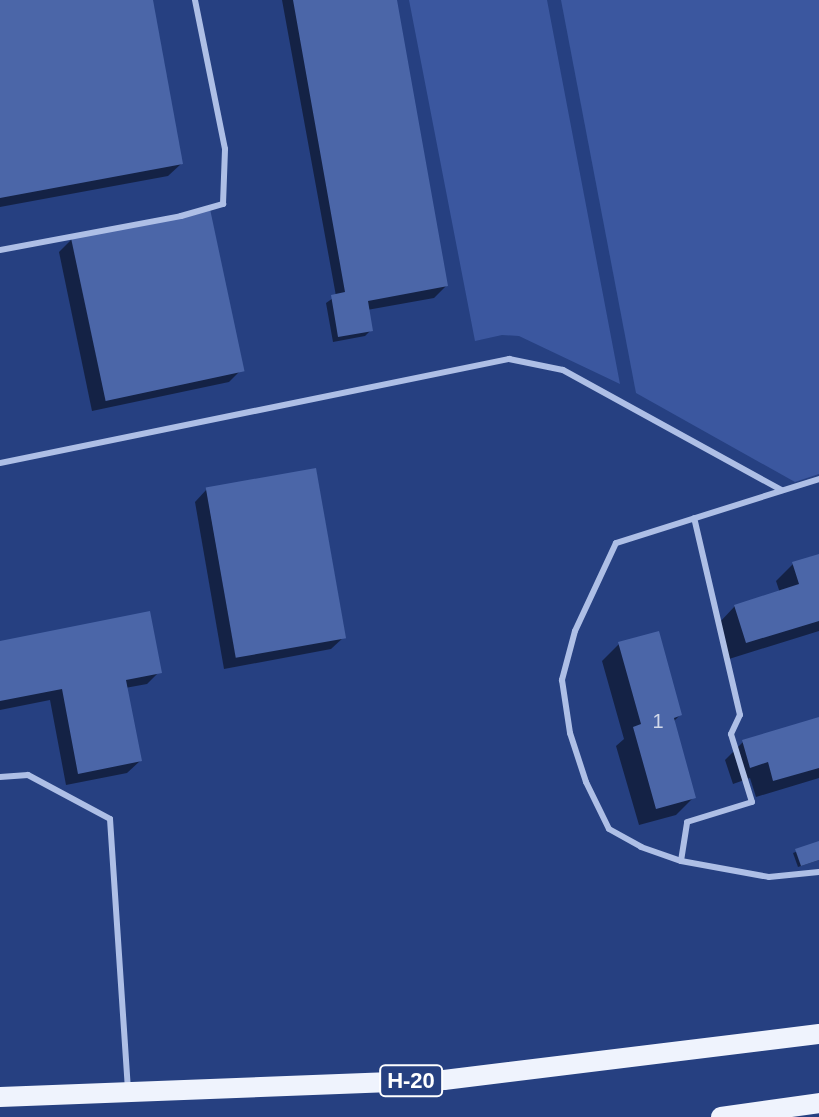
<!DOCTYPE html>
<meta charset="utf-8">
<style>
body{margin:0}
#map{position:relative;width:819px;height:1117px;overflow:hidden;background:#264081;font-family:Helvetica,sans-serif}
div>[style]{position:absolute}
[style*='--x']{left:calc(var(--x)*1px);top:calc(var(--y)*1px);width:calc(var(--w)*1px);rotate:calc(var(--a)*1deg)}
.green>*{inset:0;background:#3b579f}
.shadow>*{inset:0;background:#0007}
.building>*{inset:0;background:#4b66a8;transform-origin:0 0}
.lane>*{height:6px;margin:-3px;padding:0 3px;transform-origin:3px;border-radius:3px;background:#aebfe6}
.primary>*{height:20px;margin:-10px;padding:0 10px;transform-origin:10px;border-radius:10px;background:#eff3fd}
span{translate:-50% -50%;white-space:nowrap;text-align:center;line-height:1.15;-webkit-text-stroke:6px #264081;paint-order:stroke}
.number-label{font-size:20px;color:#d2d9e9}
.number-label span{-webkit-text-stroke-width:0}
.shield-label span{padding:2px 6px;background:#264081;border:2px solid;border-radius:6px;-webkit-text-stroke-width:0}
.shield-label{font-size:22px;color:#fff;font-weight:700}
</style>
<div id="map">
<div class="green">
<div style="clip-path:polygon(409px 0,547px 0,620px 384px,519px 336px,502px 335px,475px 341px)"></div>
<div style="clip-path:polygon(561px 0,819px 0,819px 474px,795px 482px,636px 393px)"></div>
</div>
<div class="shadow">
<div style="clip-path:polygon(0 0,151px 0,181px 164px,168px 176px,0 207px)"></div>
<div style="clip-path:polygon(282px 0,395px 0,446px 286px,434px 298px,367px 310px,371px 330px,365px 336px,333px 342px,326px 303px,336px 296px)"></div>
<div style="clip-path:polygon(72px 239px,241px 370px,229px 382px,92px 411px,59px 252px)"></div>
<div style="clip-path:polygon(207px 489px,344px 637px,331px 649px,224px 669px,195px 502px)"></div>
<div style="clip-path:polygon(819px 556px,819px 631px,729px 659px,718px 624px,735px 606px,780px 593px,776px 581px,793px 564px)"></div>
<div style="clip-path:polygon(0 642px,159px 672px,147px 684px,125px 688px,140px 761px,127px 773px,66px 785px,50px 700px,0 710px)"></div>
<div style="clip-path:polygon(619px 644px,680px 715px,673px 722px,694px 797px,676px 815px,639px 825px,616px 746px,624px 739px,602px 661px)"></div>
<div style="clip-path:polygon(819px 719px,819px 778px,756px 797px,750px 778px,733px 784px,725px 760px,743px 742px)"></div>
<div style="clip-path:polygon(819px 843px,819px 860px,798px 867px,793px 853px)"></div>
</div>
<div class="building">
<div style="clip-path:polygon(0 0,153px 0,183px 164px,0 198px)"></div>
<div style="clip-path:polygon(293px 0,397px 0,448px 286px,368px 301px,373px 331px,338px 337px,331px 295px,345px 292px)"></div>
<div style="left:210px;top:209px;width:166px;height:142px;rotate:78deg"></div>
<div style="left:316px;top:468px;width:173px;height:112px;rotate:80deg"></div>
<div style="clip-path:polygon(819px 554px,819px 621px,746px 643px,734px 605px,799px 584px,792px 562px)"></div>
<div style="clip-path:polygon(150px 611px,162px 673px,126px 680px,142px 761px,78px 774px,62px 689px,0 701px,0 641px)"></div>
<div style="clip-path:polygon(659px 631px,682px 715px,674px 718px,696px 798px,656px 809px,633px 727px,641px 724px,618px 642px)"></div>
<div style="clip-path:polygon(819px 717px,819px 768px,773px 781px,768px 762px,750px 768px,742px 740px)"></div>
<div style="clip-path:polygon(819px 841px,819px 860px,801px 866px,795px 849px)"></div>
</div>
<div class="lane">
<div style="--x:0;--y:250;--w:184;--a:-10.6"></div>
<div style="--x:181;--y:216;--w:44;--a:-15.9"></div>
<div style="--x:223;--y:204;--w:55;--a:-87.9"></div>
<div style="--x:225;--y:149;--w:152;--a:-101.4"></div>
<div style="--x:0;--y:463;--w:520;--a:-11.55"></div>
<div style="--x:509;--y:359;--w:55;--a:11.5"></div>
<div style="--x:563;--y:370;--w:249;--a:28.8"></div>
<div style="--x:819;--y:479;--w:213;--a:162.5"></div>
<div style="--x:616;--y:543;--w:97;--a:115"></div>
<div style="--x:575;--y:631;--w:51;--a:104.9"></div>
<div style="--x:562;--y:680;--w:54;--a:81.4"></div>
<div style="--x:570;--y:733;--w:52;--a:71.9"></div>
<div style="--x:586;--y:782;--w:52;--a:63.9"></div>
<div style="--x:609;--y:829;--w:37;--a:29"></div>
<div style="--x:641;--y:847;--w:42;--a:19.3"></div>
<div style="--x:681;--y:861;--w:89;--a:10.3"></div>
<div style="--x:769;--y:877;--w:50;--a:-5.7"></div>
<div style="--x:0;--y:777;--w:28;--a:-4"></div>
<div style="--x:28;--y:775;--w:93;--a:28.2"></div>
<div style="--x:110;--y:819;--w:271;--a:86.2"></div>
<div style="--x:681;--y:861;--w:39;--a:-81"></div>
<div style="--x:687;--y:822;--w:68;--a:-17.1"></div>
<div style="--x:752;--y:802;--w:71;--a:-107.2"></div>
<div style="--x:731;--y:734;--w:21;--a:-65"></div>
<div style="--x:740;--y:715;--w:202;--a:-103.1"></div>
</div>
<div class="primary">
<div style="--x:0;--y:1097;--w:444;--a:-2.2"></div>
<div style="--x:444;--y:1080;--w:378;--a:-7"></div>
<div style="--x:721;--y:1117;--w:99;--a:-8.1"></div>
</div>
<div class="number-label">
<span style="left:658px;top:721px">1</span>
</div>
<div class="shield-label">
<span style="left:411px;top:1081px">Н-20</span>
</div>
</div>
